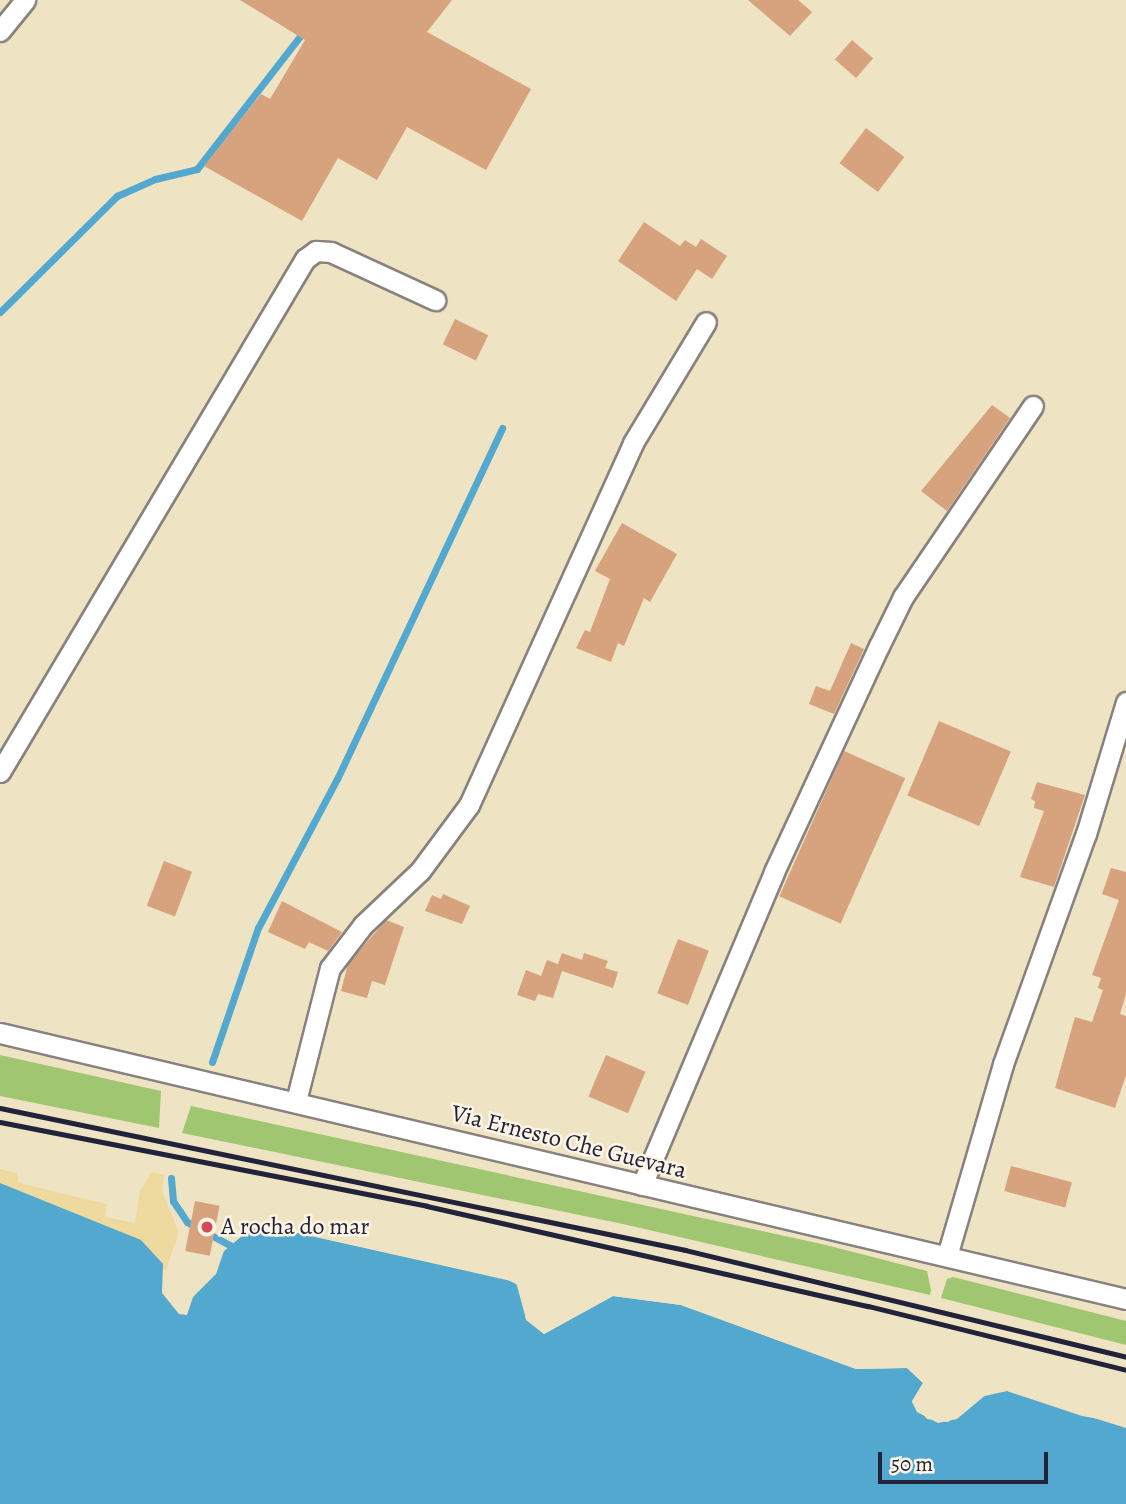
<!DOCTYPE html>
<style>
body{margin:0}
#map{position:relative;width:1126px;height:1504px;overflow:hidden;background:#eee3c2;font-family:Alegreya,serif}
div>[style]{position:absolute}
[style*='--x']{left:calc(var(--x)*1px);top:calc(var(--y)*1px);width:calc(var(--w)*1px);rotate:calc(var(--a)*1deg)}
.green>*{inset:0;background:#a1c671}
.sand>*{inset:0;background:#eeda9e}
.water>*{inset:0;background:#53a8cf}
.pier>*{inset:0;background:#eee3c2}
.stream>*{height:7px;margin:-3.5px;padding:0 3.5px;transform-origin:3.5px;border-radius:3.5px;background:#53a8cf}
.building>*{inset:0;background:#d7a27e;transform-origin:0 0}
.roads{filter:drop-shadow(2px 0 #88827e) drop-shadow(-2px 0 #88827e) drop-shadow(0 2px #88827e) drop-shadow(0 -2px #88827e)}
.minor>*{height:19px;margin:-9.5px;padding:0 9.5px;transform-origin:9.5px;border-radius:9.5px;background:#fff}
.rail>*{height:5px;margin:-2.5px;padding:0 2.5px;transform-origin:2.5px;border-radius:2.5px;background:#22223b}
.dots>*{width:19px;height:19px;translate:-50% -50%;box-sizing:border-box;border:4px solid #fcf5e5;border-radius:50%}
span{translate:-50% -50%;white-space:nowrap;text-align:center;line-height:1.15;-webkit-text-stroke:5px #fcf5e5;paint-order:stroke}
.street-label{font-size:24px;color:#22223b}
.poi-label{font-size:24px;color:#22223b}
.left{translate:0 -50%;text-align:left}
.scale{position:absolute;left:878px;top:1452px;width:170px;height:32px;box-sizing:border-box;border:4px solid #22223b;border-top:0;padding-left:9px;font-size:21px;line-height:24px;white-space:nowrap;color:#22223b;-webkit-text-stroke:5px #fcf5e5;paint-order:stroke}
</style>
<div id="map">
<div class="green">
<div style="clip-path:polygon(0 1055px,161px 1091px,159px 1128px,0 1096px)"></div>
<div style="clip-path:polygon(191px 1106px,826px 1245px,927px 1271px,931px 1290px,930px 1295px,623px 1224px,182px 1133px)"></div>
<div style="clip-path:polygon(953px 1277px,1126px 1321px,1126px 1345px,941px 1298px,947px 1279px)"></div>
</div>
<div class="sand">
<div style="clip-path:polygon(0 1169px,17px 1173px,19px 1183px,107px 1204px,105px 1217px,135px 1223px,140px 1191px,151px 1172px,164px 1175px,162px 1191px,179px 1232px,166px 1270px,0 1201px)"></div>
</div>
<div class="water">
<div style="clip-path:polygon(0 1183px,141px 1240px,163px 1264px,162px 1293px,179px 1314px,187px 1315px,193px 1297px,216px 1274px,224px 1251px,250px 1229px,271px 1227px,516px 1282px,526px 1319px,544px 1334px,613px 1296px,681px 1305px,856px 1369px,907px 1368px,923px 1383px,912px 1401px,927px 1419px,948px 1422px,980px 1397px,1007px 1391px,1126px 1428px,1126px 1504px,0 1504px)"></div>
</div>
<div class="pier">
<div style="clip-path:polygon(272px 1224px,517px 1279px,524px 1285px,529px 1318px,544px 1330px,613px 1293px,682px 1302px,857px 1366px,909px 1365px,926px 1382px,916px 1401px,920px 1410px,938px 1419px,955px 1416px,987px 1390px,1007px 1388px,1117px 1422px,1082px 1416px,1007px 1391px,988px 1393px,957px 1419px,938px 1423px,917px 1412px,912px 1402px,923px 1383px,907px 1368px,856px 1369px,681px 1305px,613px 1296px,544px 1334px,526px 1320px,520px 1286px,506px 1279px,271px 1227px,250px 1229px,224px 1251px,248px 1226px)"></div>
</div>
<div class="stream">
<div style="--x:0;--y:312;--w:165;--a:-44.8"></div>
<div style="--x:117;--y:196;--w:42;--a:-24.1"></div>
<div style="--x:155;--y:179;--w:43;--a:-13.4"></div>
<div style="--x:197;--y:169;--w:176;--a:-52.2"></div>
<div style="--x:212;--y:1062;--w:142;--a:-71.1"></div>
<div style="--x:258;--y:928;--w:169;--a:-62.1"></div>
<div style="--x:337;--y:779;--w:388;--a:-64.8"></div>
<div style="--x:171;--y:1178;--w:23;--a:85"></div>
<div style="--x:173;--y:1201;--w:25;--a:56"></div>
<div style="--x:187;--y:1222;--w:10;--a:29"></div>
<div style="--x:207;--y:1233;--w:27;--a:28"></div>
</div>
<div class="building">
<div style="clip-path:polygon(240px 0,452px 0,427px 32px,531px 89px,486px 170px,407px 127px,377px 180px,338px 158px,302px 221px,204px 166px,261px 94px,270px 99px,305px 40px)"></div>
<div style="clip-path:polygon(748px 0,798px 0,812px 12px,790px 36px)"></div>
<div style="left:852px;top:40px;width:28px;height:26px;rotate:41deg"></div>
<div style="left:866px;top:128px;width:48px;height:44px;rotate:37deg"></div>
<div style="clip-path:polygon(644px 222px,680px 246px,685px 240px,696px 247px,701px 239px,727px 256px,712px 279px,697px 269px,676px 301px,618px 261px)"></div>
<div style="left:455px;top:319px;width:37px;height:28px;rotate:26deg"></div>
<div style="clip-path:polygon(992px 405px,1010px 418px,947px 511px,921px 491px)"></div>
<div style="clip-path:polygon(622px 523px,677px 554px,650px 602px,644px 598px,624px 646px,618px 643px,611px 662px,576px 648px,585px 630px,590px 632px,610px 579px,595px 571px)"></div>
<div style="clip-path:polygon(851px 643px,864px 649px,834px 714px,809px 704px,816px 686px,830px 691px)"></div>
<div style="left:939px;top:721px;width:78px;height:81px;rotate:23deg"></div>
<div style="left:844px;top:751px;width:67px;height:159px;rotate:24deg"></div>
<div style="clip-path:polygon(1037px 782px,1085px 795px,1054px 887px,1020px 877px,1044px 811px,1034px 808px,1035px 801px,1031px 799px)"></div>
<div style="left:164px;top:861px;width:30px;height:48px;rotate:21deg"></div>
<div style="clip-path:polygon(1111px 868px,1126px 872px,1126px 994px,1120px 1014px,1126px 1016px,1126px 1075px,1115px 1108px,1055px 1088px,1075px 1017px,1092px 1022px,1103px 990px,1098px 988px,1101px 978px,1092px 975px,1119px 900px,1102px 894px)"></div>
<div style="clip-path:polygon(443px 894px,470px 906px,462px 924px,425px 911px,432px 895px,441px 899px)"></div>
<div style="clip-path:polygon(282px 901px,303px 912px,342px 932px,328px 951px,309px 942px,305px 949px,268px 932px)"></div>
<div style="clip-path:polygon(386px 920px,404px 927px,385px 985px,372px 981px,367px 998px,341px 991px,348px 964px)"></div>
<div style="left:678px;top:939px;width:33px;height:58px;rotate:21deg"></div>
<div style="clip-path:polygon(562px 953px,582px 960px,584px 953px,608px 961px,605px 968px,618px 972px,613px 988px,562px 971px,553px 998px,538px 994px,535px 1001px,517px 995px,526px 970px,541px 976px,547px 960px,558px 964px)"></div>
<div style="left:606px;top:1055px;width:43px;height:45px;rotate:23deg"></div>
<div style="left:1011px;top:1166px;width:63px;height:26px;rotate:15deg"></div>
<div style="left:195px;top:1201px;width:25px;height:51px;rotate:11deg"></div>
</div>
<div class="roads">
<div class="minor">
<div style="--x:0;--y:31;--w:40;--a:-51"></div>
<div style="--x:0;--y:772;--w:597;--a:-59.27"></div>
<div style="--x:305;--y:259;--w:14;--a:-36"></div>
<div style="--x:316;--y:251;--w:15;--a:4"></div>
<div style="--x:331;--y:252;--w:115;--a:24.8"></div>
<div style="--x:0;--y:1033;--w:1157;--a:13.29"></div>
<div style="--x:296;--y:1101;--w:137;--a:-75.7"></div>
<div style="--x:330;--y:968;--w:54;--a:-52.5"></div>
<div style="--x:363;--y:925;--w:79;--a:-43.5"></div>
<div style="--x:420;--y:871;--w:82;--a:-53.4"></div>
<div style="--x:469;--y:805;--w:397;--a:-65.6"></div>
<div style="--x:633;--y:443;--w:141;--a:-58.9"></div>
<div style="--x:642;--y:1185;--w:340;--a:-67.1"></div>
<div style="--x:774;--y:872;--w:249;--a:-65.1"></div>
<div style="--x:879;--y:646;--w:55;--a:-63.9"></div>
<div style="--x:903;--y:597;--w:231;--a:-55.8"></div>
<div style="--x:947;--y:1256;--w:200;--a:-73.7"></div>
<div style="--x:1003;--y:1064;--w:245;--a:-70.2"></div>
<div style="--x:1086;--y:834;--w:138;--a:-73.1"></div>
</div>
</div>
<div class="rail">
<div style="--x:0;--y:1108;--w:700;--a:11.71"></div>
<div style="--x:685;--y:1250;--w:454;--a:13.6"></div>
<div style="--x:0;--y:1122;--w:435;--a:11.1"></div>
<div style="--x:427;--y:1206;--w:452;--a:12.8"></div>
<div style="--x:868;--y:1306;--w:266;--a:13.9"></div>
</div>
<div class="dots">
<div style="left:207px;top:1227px;background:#d1495b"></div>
</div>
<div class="street-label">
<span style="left:569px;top:1142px;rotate:14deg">Via Ernesto Che Guevara</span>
</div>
<div class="poi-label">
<span class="left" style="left:221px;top:1227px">A rocha do mar</span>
</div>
<div class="scale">50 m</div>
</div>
